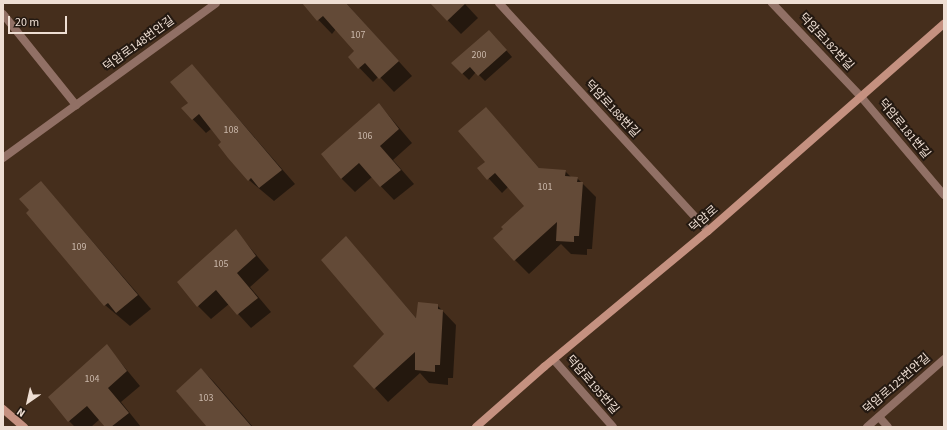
<!DOCTYPE html>
<meta charset="utf-8">
<style>
body{margin:0}
#map{position:relative;width:947px;height:430px;overflow:hidden;background:#452e1c;font-family:"Source Sans 3","Noto Sans KR",sans-serif}
div>[style]{position:absolute}
[style*='--x']{left:calc(var(--x)*1px);top:calc(var(--y)*1px);width:calc(var(--w)*1px);rotate:calc(var(--a)*1deg)}
.shadow>*{inset:0;background:#0007}
.building>*{inset:0;background:#634a37}
.street>*{height:8px;margin:-4px;padding:0 4px;transform-origin:4px;border-radius:4px;background:#917065}
.secondary>*{height:8px;margin:-4px;padding:0 4px;transform-origin:4px;border-radius:4px;background:#c59180}
span{translate:-50% -50%;white-space:nowrap;text-align:center;line-height:1.15;-webkit-text-stroke:4px #241911;paint-order:stroke}
.number-label{font-size:10px;color:#cbb9ac}
.number-label span{-webkit-text-stroke-width:0}
.street-label{font-size:12px;color:#eeded3}
.frame{position:absolute;inset:0;border:4px solid #eeded3;pointer-events:none}
.north{position:absolute;left:8px;top:382px;width:40px;height:40px;-webkit-text-stroke:3px #241911;paint-order:stroke;rotate:214deg;font-size:11px;font-weight:700;line-height:16px;text-align:center;color:#eeded3}
.north::after{content:'';display:block;margin:auto;width:14px;height:18px;background:#eeded3;clip-path:polygon(50% 0,100% 100%,50% 72%,0 100%)}
.scale{position:absolute;left:8px;top:16px;width:59px;height:18px;box-sizing:border-box;border:2px solid #eeded3;border-top:0;padding-left:5px;font-size:12px;line-height:14px;white-space:nowrap;color:#eeded3;-webkit-text-stroke:3px #241911;paint-order:stroke}
</style>
<div id="map">
<div class="shadow">
<div style="clip-path:polygon(313px 3px,346px 3px,412px 76px,394px 92px,379px 76px,373px 82px,349px 57px,356px 51px,336px 29px,332px 34px,308px 9px)"></div>
<div style="clip-path:polygon(431px 3px,464px 3px,478px 18px,461px 34px)"></div>
<div style="clip-path:polygon(495px 37px,512px 57px,485px 81px,476px 72px,469px 80px,452px 63px)"></div>
<div style="clip-path:polygon(192px 65px,295px 184px,274px 201px,249px 180px,219px 145px,222px 142px,211px 129px,206px 133px,182px 108px,189px 103px)"></div>
<div style="clip-path:polygon(379px 104px,412px 143px,393px 160px,414px 184px,394px 200px,372px 177px,355px 192px,341px 178px)"></div>
<div style="clip-path:polygon(486px 108px,540px 169px,565px 171px,571px 177px,577px 178px,596px 197px,592px 249px,587px 249px,587px 255px,571px 254px,561px 244px,529px 274px,515px 260px,525px 206px,508px 187px,502px 193px,479px 168px,486px 162px)"></div>
<div style="clip-path:polygon(41px 182px,151px 309px,130px 326px,105px 305px,30px 210px)"></div>
<div style="clip-path:polygon(236px 231px,269px 270px,250px 287px,271px 312px,251px 328px,229px 304px,211px 319px,198px 306px)"></div>
<div style="clip-path:polygon(346px 238px,417px 319px,437px 305px,456px 325px,453px 378px,448px 378px,448px 385px,429px 383px,420px 373px,388px 402px,375px 388px,385px 334px)"></div>
<div style="clip-path:polygon(107px 346px,140px 386px,121px 402px,141px 427px,106px 427px,100px 419px,91px 427px,75px 427px,69px 421px)"></div>
<div style="clip-path:polygon(201px 369px,214px 382px,253px 427px,208px 427px)"></div>
</div>
<div class="building">
<div style="clip-path:polygon(302px 3px,346px 3px,399px 61px,379px 79px,365px 63px,358px 69px,348px 57px,354px 51px,323px 16px,317px 21px)"></div>
<div style="clip-path:polygon(430px 3px,466px 3px,447px 21px)"></div>
<div style="clip-path:polygon(489px 30px,507px 50px,478px 76px,470px 67px,462px 74px,451px 63px)"></div>
<div style="clip-path:polygon(192px 64px,282px 170px,259px 188px,251px 178px,248px 181px,228px 158px,218px 145px,221px 142px,199px 114px,192px 120px,181px 108px,188px 103px,170px 82px)"></div>
<div style="clip-path:polygon(379px 103px,399px 129px,380px 146px,401px 170px,380px 187px,359px 163px,341px 179px,321px 154px)"></div>
<div style="clip-path:polygon(486px 107px,539px 168px,566px 170px,565px 176px,578px 177px,577px 182px,583px 182px,579px 236px,574px 236px,574px 242px,556px 241px,557px 222px,514px 261px,493px 238px,503px 229px,501px 227px,524px 206px,495px 173px,487px 180px,477px 168px,485px 162px,458px 131px)"></div>
<div style="clip-path:polygon(41px 181px,138px 295px,116px 313px,108px 303px,104px 306px,26px 213px,29px 210px,19px 199px)"></div>
<div style="clip-path:polygon(236px 229px,256px 256px,237px 273px,258px 298px,237px 315px,216px 290px,197px 307px,177px 282px)"></div>
<div style="clip-path:polygon(346px 236px,416px 318px,418px 302px,438px 304px,438px 309px,443px 310px,440px 365px,435px 365px,435px 372px,415px 370px,415px 352px,374px 389px,353px 366px,384px 334px,321px 260px)"></div>
<div style="clip-path:polygon(107px 344px,127px 371px,108px 388px,129px 413px,111px 427px,105px 427px,87px 406px,68px 422px,48px 397px)"></div>
<div style="clip-path:polygon(201px 368px,252px 427px,207px 427px,176px 391px)"></div>
</div>
<div class="street">
<div style="--x:499;--y:3;--w:309;--a:47.5"></div>
<div style="--x:772;--y:3;--w:131;--a:46.5"></div>
<div style="--x:862;--y:98;--w:127;--a:49.8"></div>
<div style="--x:3;--y:14;--w:117;--a:51.3"></div>
<div style="--x:3;--y:158;--w:263;--a:-36"></div>
<div style="--x:554;--y:360;--w:89;--a:48.6"></div>
<div style="--x:879;--y:417;--w:13;--a:48"></div>
<div style="--x:867;--y:427;--w:103;--a:-41.4"></div>
</div>
<div class="secondary">
<div style="--x:3;--y:409;--w:28;--a:41"></div>
<div style="--x:476;--y:427;--w:91;--a:-41.4"></div>
<div style="--x:544;--y:367;--w:213;--a:-39.7"></div>
<div style="--x:708;--y:231;--w:314;--a:-41.3"></div>
</div>
<div class="number-label">
<span style="left:358px;top:36px">107</span>
<span style="left:479px;top:56px">200</span>
<span style="left:231px;top:131px">108</span>
<span style="left:365px;top:137px">106</span>
<span style="left:545px;top:188px">101</span>
<span style="left:79px;top:248px">109</span>
<span style="left:221px;top:265px">105</span>
<span style="left:92px;top:380px">104</span>
<span style="left:206px;top:399px">103</span>
</div>
<div class="street-label">
<span style="left:826px;top:42px;rotate:47deg">덕암로182번길</span>
<span style="left:139px;top:44px;rotate:-36deg">덕암로148번안길</span>
<span style="left:612px;top:109px;rotate:47deg">덕암로188번길</span>
<span style="left:904px;top:129px;rotate:50deg">덕암로181번길</span>
<span style="left:704px;top:219px;rotate:-41deg">덕암로</span>
<span style="left:897px;top:384px;rotate:-41deg">덕암로125번안길</span>
<span style="left:592px;top:385px;rotate:49deg">덕암로195번길</span>
</div>
<div class="frame"></div>
<div class="north">N</div>
<div class="scale">20 m</div>
</div>
